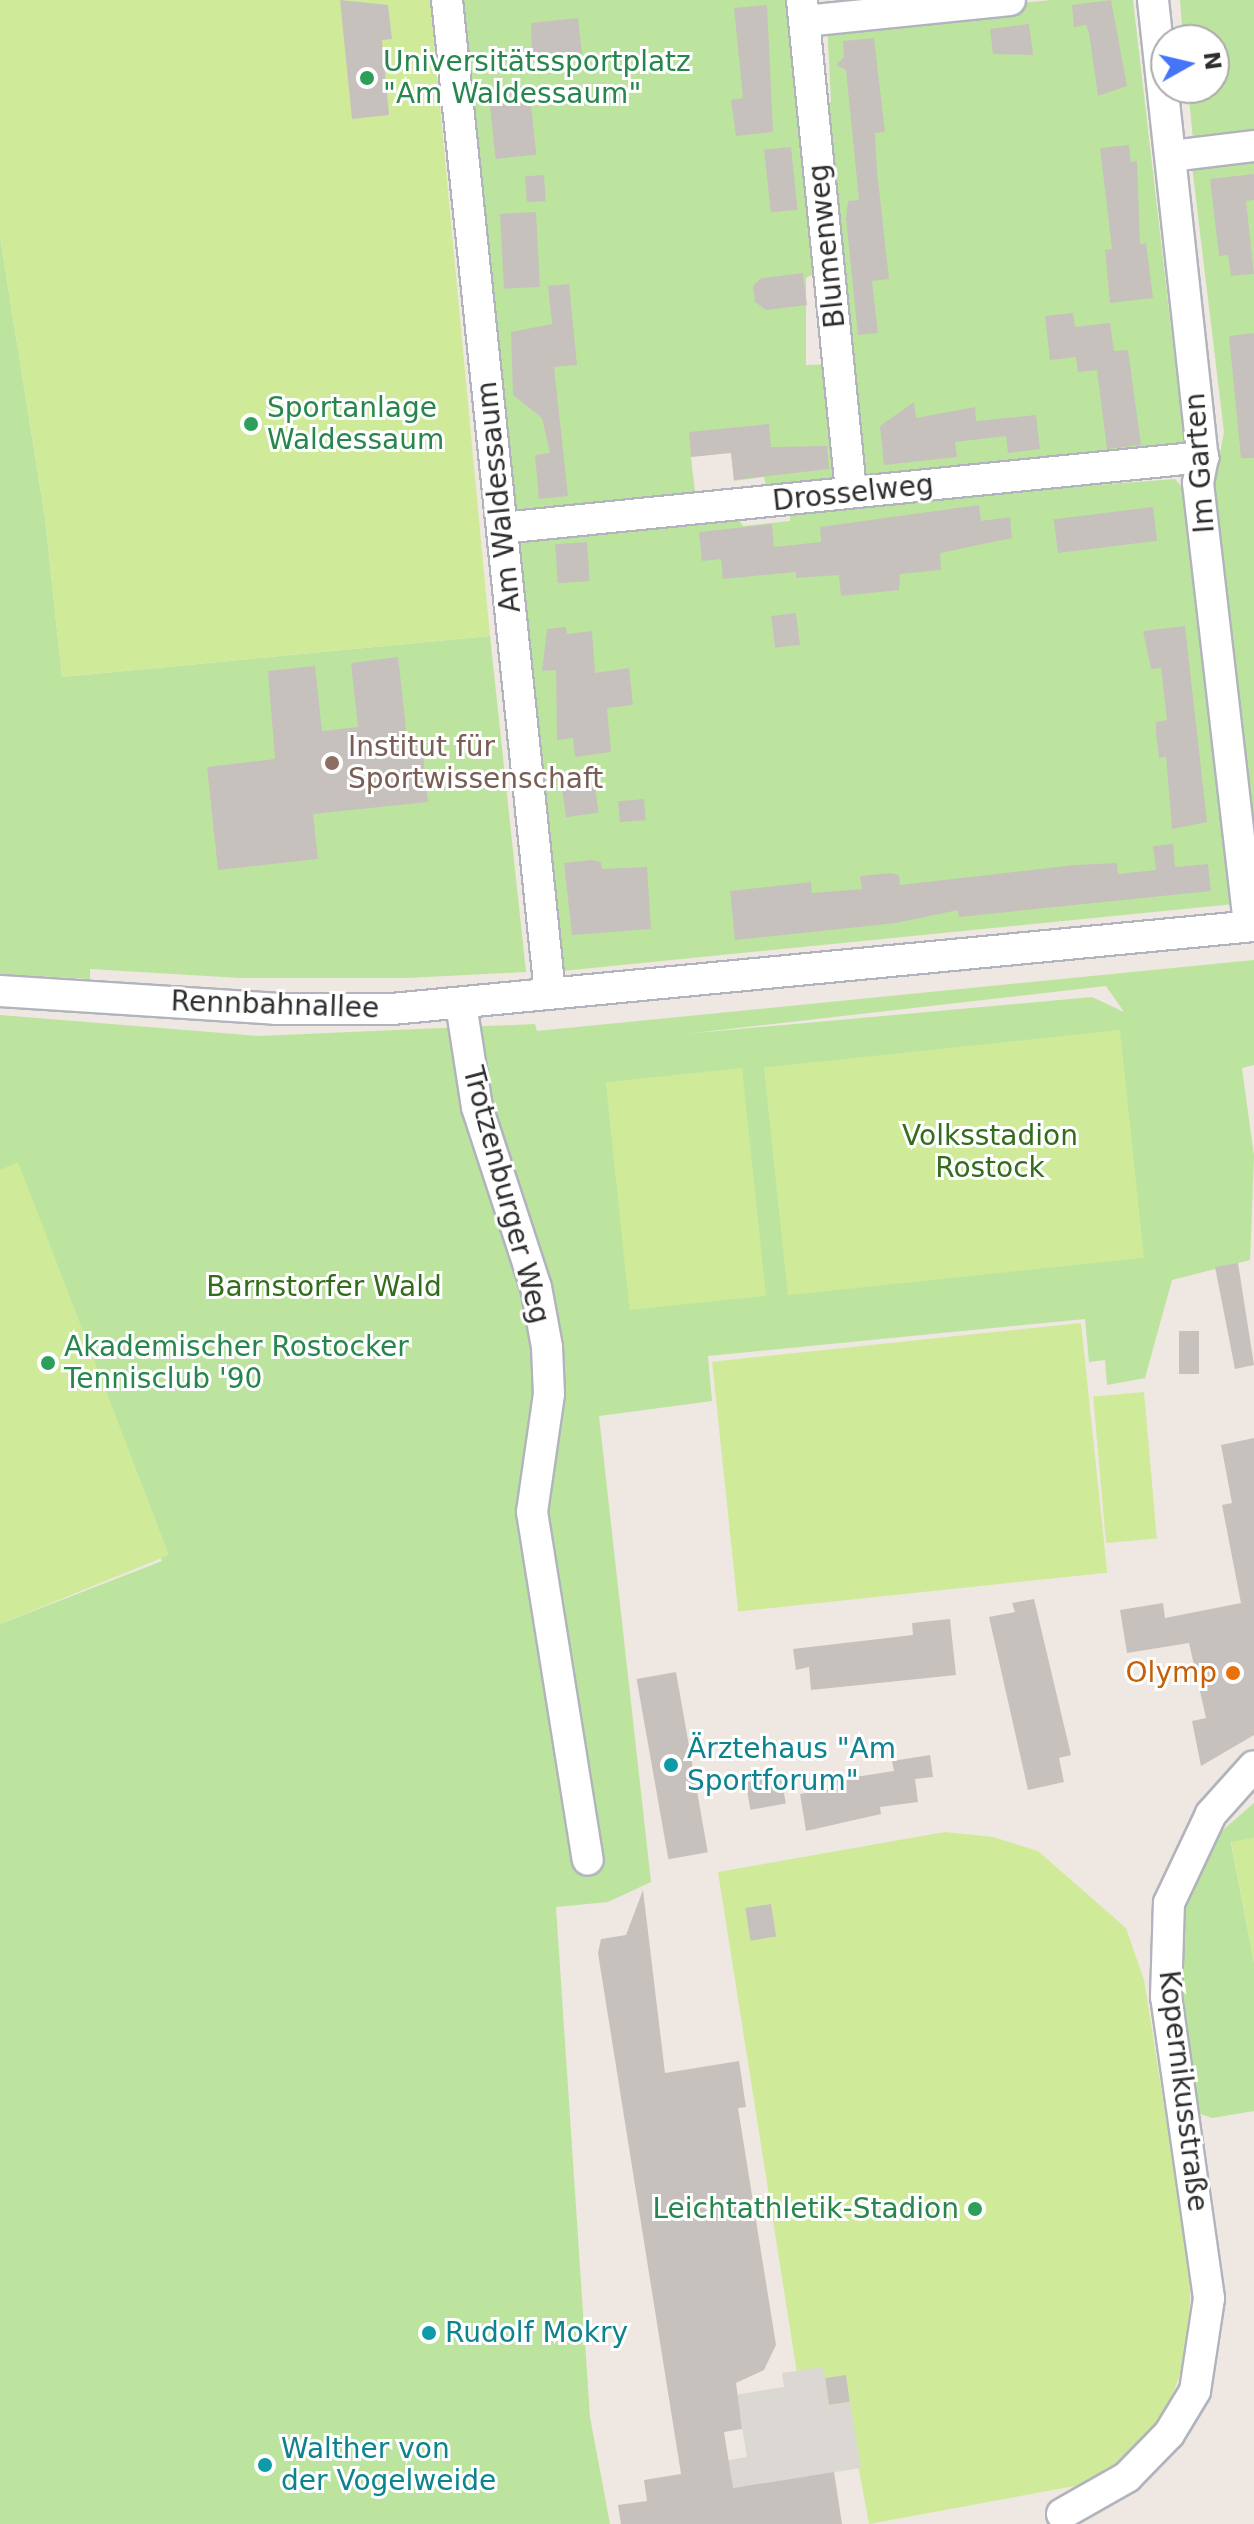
<!DOCTYPE html>
<meta charset="utf-8">
<style>
body{margin:0}
#map{position:relative;width:1254px;height:2524px;overflow:hidden;background:#efe7e1;font-family:"DejaVu Sans",sans-serif}
div>[style]{position:absolute}
[style*='--x']{left:calc(var(--x)*1px);top:calc(var(--y)*1px);width:calc(var(--w)*1px);rotate:calc(var(--a)*1deg)}
.green>*{inset:0;background:#bce49e}
.pitch>*{inset:0;background:#cfeb9a;transform-origin:0 0}
.plaza>*{inset:0;background:#dbd7d3}
.building>*{inset:0;background:#c7c1bd;transform-origin:0 0}
.roads{filter:drop-shadow(2px 0 #b1b4bd) drop-shadow(-2px 0 #b1b4bd) drop-shadow(0 2px #b1b4bd) drop-shadow(0 -2px #b1b4bd)}
.minor>*{height:30px;margin:-15px;padding:0 15px;transform-origin:15px;border-radius:15px;background:#fff}
.dots>*{width:22px;height:22px;translate:-50% -50%;box-sizing:border-box;border:4px solid #fff;border-radius:50%}
span{translate:-50% -50%;white-space:nowrap;text-align:center;line-height:1.15;-webkit-text-stroke:6px #fff;paint-order:stroke}
.leisure-label{font-size:28px;color:#27864d}
.left{translate:0 -50%;text-align:left}
.right{translate:-100% -50%;text-align:right}
.street-label{font-size:28px;color:#2e2e2e}
.education-label{font-size:28px;color:#785e54}
.park-label{font-size:28px;color:#336c1c}
.food-label{font-size:28px;color:#c56008}
.culture-label{font-size:28px;color:#0d838f}
.north{position:absolute;left:1150px;top:24px;width:80px;height:80px;box-sizing:border-box;background:#fff;border:2px solid #ababab;border-radius:50%;rotate:82deg;font-size:22px;font-weight:700;line-height:32px;text-align:center;color:#2e2e2e}
.north::after{content:'';display:block;margin:auto;width:28px;height:36px;background:#4374f9;clip-path:polygon(50% 0,100% 100%,50% 72%,0 100%)}
</style>
<div id="map">
<div class="green">
<div style="clip-path:polygon(463px 0,793px 0,817px 272px,806px 278px,806px 365px,833px 364px,843px 484px,767px 491px,764px 477px,734px 481px,731px 452px,691px 457px,696px 501px,516px 519px)"></div>
<div style="clip-path:polygon(1051px 0,1133px 0,1185px 448px,858px 485px,820px 116px,831px 101px,827px 23px)"></div>
<div style="clip-path:polygon(1180px 0,1254px 0,1254px 133px,1193px 140px,1188px 88px,1214px 88px,1214px 40px,1183px 40px)"></div>
<div style="clip-path:polygon(1254px 157px,1254px 841px,1214px 484px,1224px 432px,1192px 166px)"></div>
<div style="clip-path:polygon(0 237px,45px 518px,62px 677px,490px 636px,526px 972px,407px 978px,240px 978px,90px 969px,90px 979px,0 974px)"></div>
<div style="clip-path:polygon(1175px 479px,1182px 487px,1234px 904px,562px 971px,516px 539px,735px 514px,743px 526px,790px 521px,790px 508px)"></div>
<div style="clip-path:polygon(evenodd,1254px 960px,1254px 1065px,1242px 1068px,1254px 1156px,1250px 1260px,1172px 1280px,1145px 1378px,1107px 1385px,1105px 1360px,1089px 1362px,1085px 1319px,708px 1356px,712px 1401px,599px 1416px,651px 1882px,608px 1902px,556px 1907px,590px 2417px,610px 2524px,0 2524px,0 1624px,162px 1561px,0 1245px,0 1015px,259px 1036px,535px 1024px,537px 1031px,1254px 960px,1106px 986px,1124px 1012px,1092px 997px,685px 1034px,1106px 986px)"></div>
<div style="clip-path:polygon(1254px 1803px,1254px 1838px,1231px 1843px,1254px 1962px,1254px 2111px,1212px 2118px,1195px 2112px,1175px 1966px,1187px 1887px,1216px 1836px)"></div>
</div>
<div class="pitch">
<div style="clip-path:polygon(0 0,430px 0,490px 636px,62px 677px,45px 518px,0 237px)"></div>
<div style="left:1120px;top:1030px;width:229px;height:358px;rotate:84deg"></div>
<div style="left:742px;top:1068px;width:229px;height:137px;rotate:84deg"></div>
<div style="clip-path:polygon(18px 1162px,169px 1555px,0 1624px,0 1170px)"></div>
<div style="left:1081px;top:1323px;width:251px;height:371px;rotate:84deg"></div>
<div style="left:1144px;top:1392px;width:147px;height:51px;rotate:85deg"></div>
<div style="clip-path:polygon(945px 1832px,993px 1837px,1038px 1851px,1126px 1928px,1144px 1980px,1191px 2274px,1188px 2353px,1165px 2415px,1133px 2454px,1091px 2483px,869px 2524px,847px 2405px,803px 2411px,718px 1872px)"></div>
<div style="clip-path:polygon(1254px 1838px,1254px 1962px,1231px 1842px)"></div>
</div>
<div class="plaza">
<div style="clip-path:polygon(823px 2367px,829px 2405px,850px 2402px,861px 2468px,683px 2496px,700px 2465px,747px 2457px,740px 2416px,716px 2398px,784px 2387px,782px 2373px)"></div>
</div>
<div class="building">
<div style="clip-path:polygon(340px 0,388px 5px,392px 39px,382px 40px,389px 115px,352px 119px)"></div>
<div style="clip-path:polygon(1111px 0,1127px 86px,1098px 96px,1089px 33px,1086px 25px,1074px 27px,1072px 5px)"></div>
<div style="clip-path:polygon(767px 5px,773px 132px,736px 136px,731px 100px,743px 98px,734px 8px)"></div>
<div style="clip-path:polygon(578px 18px,582px 54px,532px 55px,531px 23px)"></div>
<div style="clip-path:polygon(1029px 24px,1033px 55px,993px 54px,990px 29px)"></div>
<div style="clip-path:polygon(874px 38px,885px 132px,875px 133px,877px 171px,889px 279px,872px 281px,878px 333px,858px 335px,846px 218px,848px 201px,859px 200px,846px 70px,836px 65px,844px 57px,843px 41px)"></div>
<div style="left:529px;top:85px;width:70px;height:41px;rotate:84deg"></div>
<div style="clip-path:polygon(1129px 145px,1131px 162px,1137px 161px,1140px 244px,1146px 243px,1153px 298px,1110px 303px,1105px 250px,1112px 249px,1100px 148px)"></div>
<div style="left:791px;top:147px;width:63px;height:27px;rotate:84deg"></div>
<div style="clip-path:polygon(1254px 174px,1254px 200px,1246px 201px,1254px 274px,1231px 276px,1228px 255px,1219px 256px,1210px 179px)"></div>
<div style="left:544px;top:175px;width:26px;height:19px;rotate:86deg"></div>
<div style="left:536px;top:212px;width:75px;height:36px;rotate:87deg"></div>
<div style="clip-path:polygon(803px 273px,807px 305px,766px 310px,755px 302px,753px 286px,761px 278px)"></div>
<div style="clip-path:polygon(569px 284px,577px 365px,554px 367px,568px 496px,539px 499px,535px 455px,550px 453px,542px 418px,513px 395px,511px 332px,552px 324px,548px 286px)"></div>
<div style="clip-path:polygon(1073px 313px,1075px 327px,1110px 323px,1114px 351px,1128px 350px,1141px 445px,1107px 449px,1097px 370px,1078px 372px,1076px 357px,1050px 360px,1045px 316px)"></div>
<div style="clip-path:polygon(1254px 333px,1254px 458px,1241px 458px,1229px 336px)"></div>
<div style="clip-path:polygon(914px 402px,916px 418px,975px 407px,976px 421px,1036px 415px,1040px 449px,1008px 453px,1006px 436px,955px 442px,957px 457px,884px 465px,880px 426px)"></div>
<div style="clip-path:polygon(769px 424px,771px 447px,827px 446px,829px 469px,734px 480px,731px 453px,691px 457px,689px 432px)"></div>
<div style="clip-path:polygon(979px 505px,981px 521px,1010px 517px,1012px 538px,940px 553px,941px 570px,900px 574px,899px 590px,841px 596px,839px 575px,796px 578px,796px 572px,723px 579px,721px 559px,702px 561px,699px 532px,772px 524px,774px 547px,821px 542px,820px 527px)"></div>
<div style="left:1153px;top:507px;width:34px;height:100px;rotate:83deg"></div>
<div style="left:587px;top:542px;width:39px;height:32px;rotate:86deg"></div>
<div style="left:796px;top:613px;width:32px;height:25px;rotate:83deg"></div>
<div style="clip-path:polygon(1185px 626px,1207px 822px,1172px 829px,1166px 757px,1159px 758px,1156px 733px,1156px 722px,1167px 720px,1161px 668px,1151px 669px,1143px 631px)"></div>
<div style="clip-path:polygon(566px 627px,567px 634px,592px 631px,595px 673px,629px 668px,633px 705px,607px 708px,611px 752px,575px 757px,573px 738px,557px 740px,556px 670px,542px 671px,547px 629px)"></div>
<div style="clip-path:polygon(398px 657px,408px 746px,422px 744px,428px 802px,313px 814px,318px 859px,218px 870px,207px 767px,275px 759px,268px 671px,315px 666px,322px 731px,358px 727px,351px 663px)"></div>
<div style="left:594px;top:779px;width:34px;height:33px;rotate:82deg"></div>
<div style="left:644px;top:799px;width:21px;height:26px;rotate:85deg"></div>
<div style="clip-path:polygon(1173px 844px,1175px 867px,1208px 864px,1211px 891px,959px 917px,958px 910px,896px 923px,735px 940px,730px 891px,811px 882px,812px 893px,862px 889px,860px 876px,891px 873px,899px 875px,900px 885px,1075px 865px,1117px 863px,1118px 874px,1156px 870px,1153px 846px)"></div>
<div style="clip-path:polygon(591px 860px,601px 862px,602px 869px,647px 867px,651px 929px,572px 935px,564px 863px)"></div>
<div style="clip-path:polygon(1238px 1263px,1254px 1365px,1235px 1369px,1215px 1267px)"></div>
<div style="left:1179px;top:1331px;width:20px;height:43px"></div>
<div style="clip-path:polygon(1254px 1438px,1254px 1735px,1201px 1766px,1192px 1721px,1206px 1718px,1189px 1643px,1127px 1653px,1120px 1610px,1163px 1603px,1165px 1618px,1241px 1603px,1222px 1505px,1232px 1503px,1221px 1445px)"></div>
<div style="clip-path:polygon(1034px 1599px,1071px 1755px,1059px 1758px,1064px 1782px,1028px 1790px,989px 1617px,1015px 1612px,1012px 1603px)"></div>
<div style="clip-path:polygon(950px 1619px,956px 1675px,811px 1690px,809px 1667px,796px 1670px,793px 1649px,913px 1635px,912px 1623px)"></div>
<div style="left:676px;top:1672px;width:183px;height:40px;rotate:80deg"></div>
<div style="clip-path:polygon(930px 1755px,933px 1777px,915px 1779px,918px 1802px,880px 1807px,881px 1814px,806px 1831px,800px 1794px,838px 1788px,836px 1780px,894px 1771px,892px 1761px)"></div>
<div style="left:781px;top:1776px;width:28px;height:36px;rotate:80deg"></div>
<div style="clip-path:polygon(643px 1890px,665px 2073px,739px 2061px,746px 2107px,738px 2108px,776px 2345px,764px 2370px,736px 2383px,742px 2429px,724px 2432px,733px 2488px,834px 2472px,842px 2524px,621px 2524px,618px 2505px,647px 2501px,644px 2480px,681px 2474px,598px 1953px,601px 1939px,626px 1935px)"></div>
<div style="left:771px;top:1904px;width:33px;height:26px;rotate:81deg"></div>
<div style="left:846px;top:2375px;width:27px;height:21px;rotate:82deg"></div>
</div>
<div class="roads">
<div class="minor">
<div style="--x:447;--y:0;--w:999;--a:84.08"></div>
<div style="--x:802;--y:0;--w:494;--a:84.3"></div>
<div style="--x:1153;--y:0;--w:460;--a:83.8"></div>
<div style="--x:1203;--y:457;--w:26;--a:101"></div>
<div style="--x:1198;--y:483;--w:446;--a:83.4"></div>
<div style="--x:805;--y:21;--w:206;--a:-5.8"></div>
<div style="--x:1171;--y:156;--w:84;--a:-6.9"></div>
<div style="--x:502;--y:528;--w:705;--a:-5.78"></div>
<div style="--x:0;--y:991;--w:276;--a:3.7"></div>
<div style="--x:275;--y:1009;--w:117;--a:0"></div>
<div style="--x:392;--y:1009;--w:866;--a:-5.5"></div>
<div style="--x:461;--y:1004;--w:104;--a:81.2"></div>
<div style="--x:477;--y:1107;--w:189;--a:71.9"></div>
<div style="--x:536;--y:1287;--w:61;--a:79.6"></div>
<div style="--x:547;--y:1347;--w:47;--a:87.6"></div>
<div style="--x:549;--y:1394;--w:119;--a:98.2"></div>
<div style="--x:532;--y:1512;--w:352;--a:80.9"></div>
<div style="--x:1062;--y:2514;--w:75;--a:-29.6"></div>
<div style="--x:1127;--y:2477;--w:60;--a:-45.7"></div>
<div style="--x:1169;--y:2434;--w:50;--a:-58.8"></div>
<div style="--x:1195;--y:2391;--w:94;--a:-81.4"></div>
<div style="--x:1209;--y:2298;--w:304;--a:-98.1"></div>
<div style="--x:1166;--y:1997;--w:94;--a:-88.2"></div>
<div style="--x:1169;--y:1903;--w:98;--a:-64.7"></div>
<div style="--x:1211;--y:1814;--w:64;--a:-48.1"></div>
</div>
</div>
<div class="dots">
<div style="left:367px;top:78px;background:#2e9e5b"></div>
<div style="left:251px;top:424px;background:#2e9e5b"></div>
<div style="left:332px;top:763px;background:#8d6e63"></div>
<div style="left:48px;top:1363px;background:#2e9e5b"></div>
<div style="left:1233px;top:1673px;background:#e8710a"></div>
<div style="left:671px;top:1765px;background:#0f9aa8"></div>
<div style="left:975px;top:2209px;background:#2e9e5b"></div>
<div style="left:429px;top:2333px;background:#0f9aa8"></div>
<div style="left:265px;top:2465px;background:#0f9aa8"></div>
</div>
<div class="leisure-label">
<span class="left" style="left:383px;top:78px">Universitätssportplatz<br>"Am Waldessaum"</span>
<span class="left" style="left:267px;top:424px">Sportanlage<br>Waldessaum</span>
<span class="left" style="left:64px;top:1363px">Akademischer Rostocker<br>Tennisclub '90</span>
<span class="right" style="left:959px;top:2209px">Leichtathletik-Stadion</span>
</div>
<div class="street-label">
<span style="left:827px;top:246px;rotate:-96deg">Blumenweg</span>
<span style="left:1200px;top:463px;rotate:-94deg">Im Garten</span>
<span style="left:853px;top:493px;rotate:-6deg">Drosselweg</span>
<span style="left:499px;top:497px;rotate:-96deg">Am Waldessaum</span>
<span style="left:275px;top:1005px;rotate:2deg">Rennbahnallee</span>
<span style="left:506px;top:1195px;rotate:75deg">Trotzenburger Weg</span>
<span style="left:1183px;top:2091px;rotate:83deg">Kopernikusstraße</span>
</div>
<div class="education-label">
<span class="left" style="left:348px;top:763px">Institut für<br>Sportwissenschaft</span>
</div>
<div class="park-label">
<span style="left:990px;top:1152px">Volksstadion<br>Rostock</span>
<span style="left:324px;top:1287px">Barnstorfer Wald</span>
</div>
<div class="food-label">
<span class="right" style="left:1217px;top:1673px">Olymp</span>
</div>
<div class="culture-label">
<span class="left" style="left:687px;top:1765px">Ärztehaus "Am<br>Sportforum"</span>
<span class="left" style="left:445px;top:2333px">Rudolf Mokry</span>
<span class="left" style="left:281px;top:2465px">Walther von<br>der Vogelweide</span>
</div>
<div class="north">N</div>
</div>
